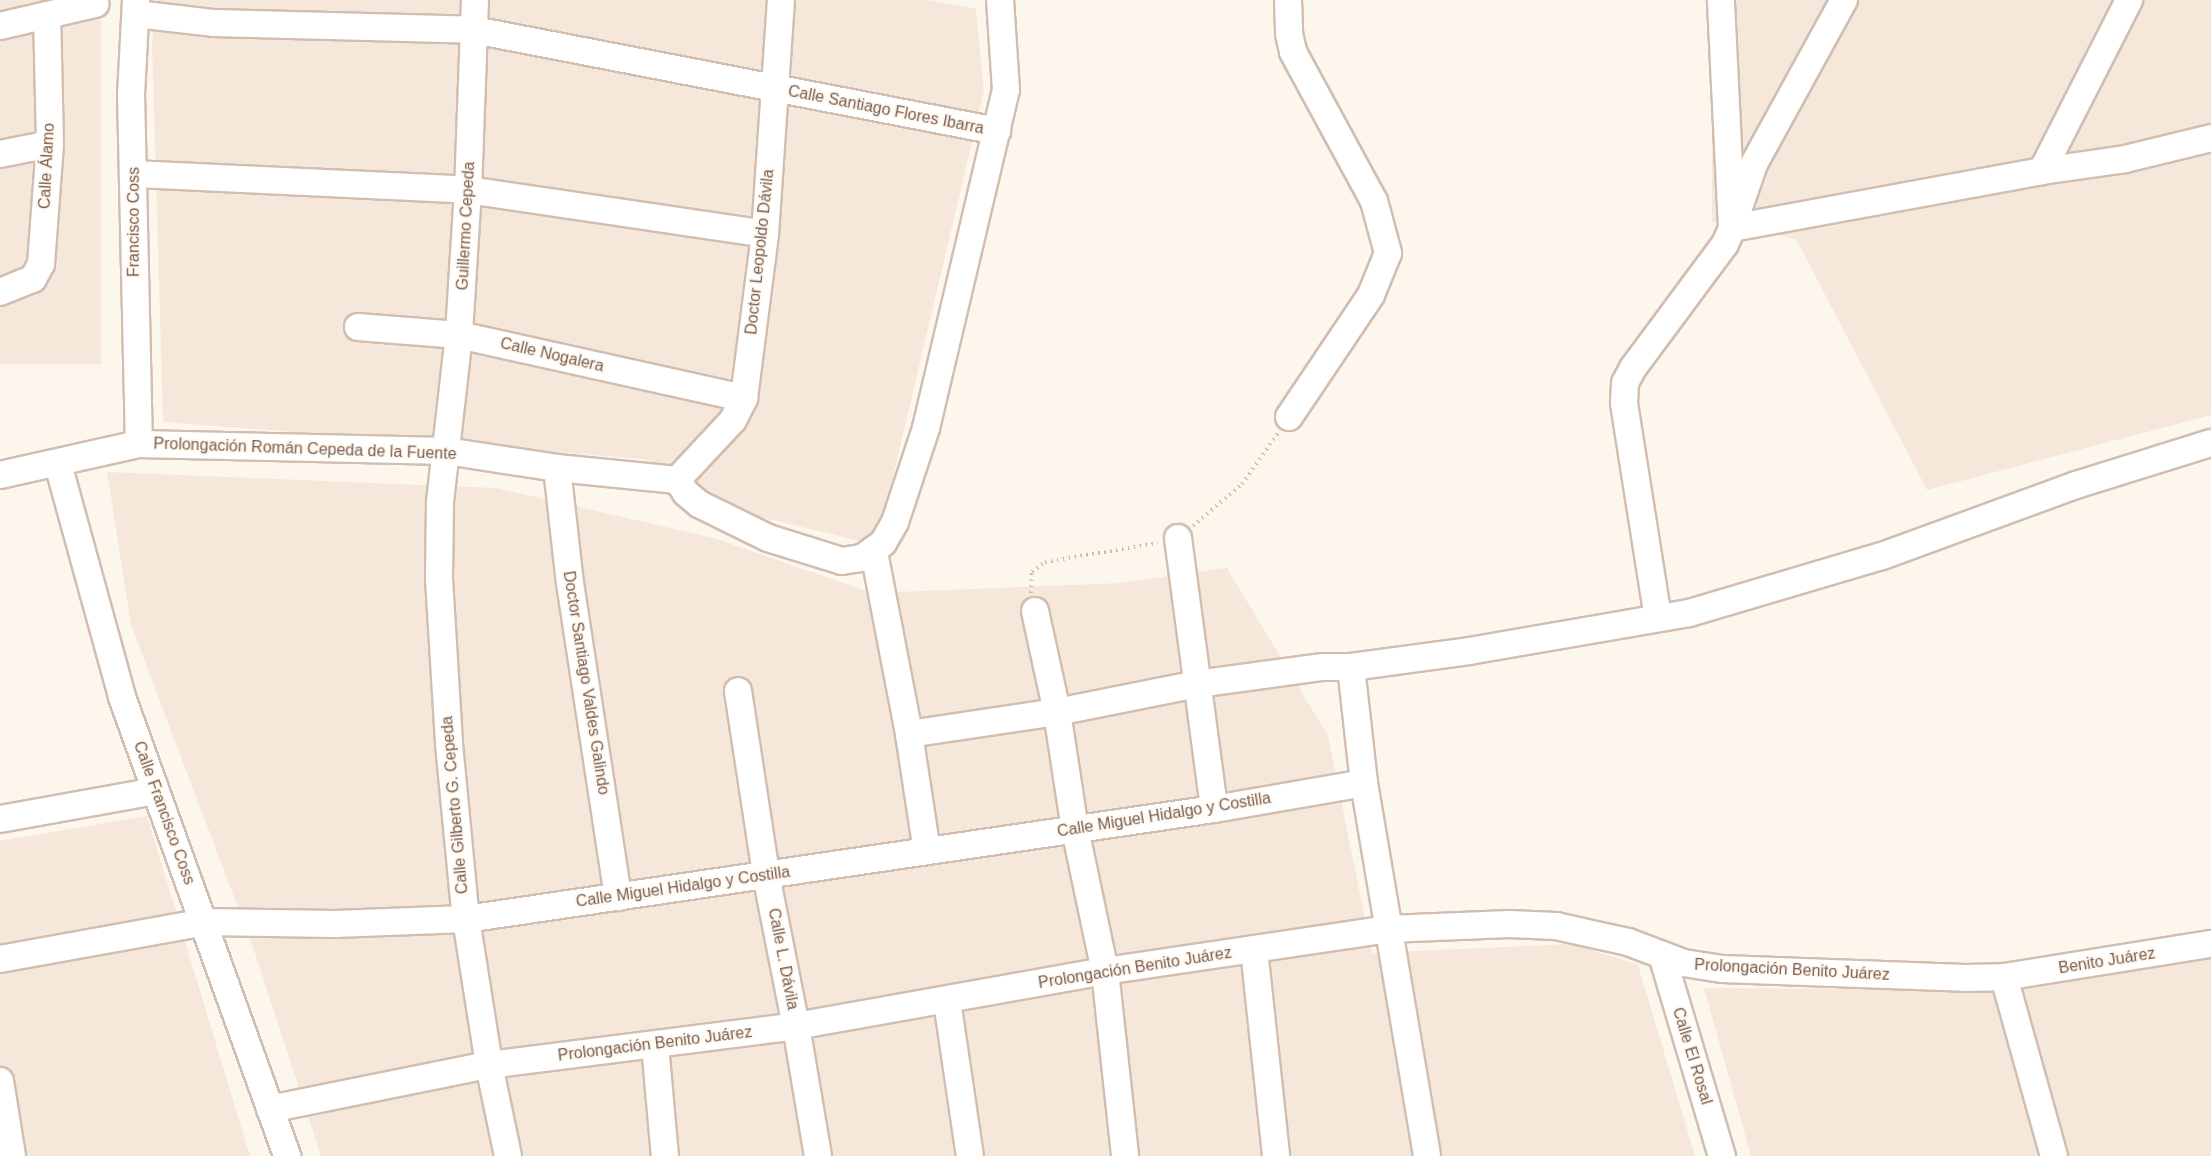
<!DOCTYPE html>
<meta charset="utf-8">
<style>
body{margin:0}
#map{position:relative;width:2211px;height:1156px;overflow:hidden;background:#fdf6ec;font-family:Helvetica,sans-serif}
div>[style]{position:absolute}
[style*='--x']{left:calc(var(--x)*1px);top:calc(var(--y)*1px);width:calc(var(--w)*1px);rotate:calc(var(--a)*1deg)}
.residential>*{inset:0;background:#f5e8da;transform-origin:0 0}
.path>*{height:4px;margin-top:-2px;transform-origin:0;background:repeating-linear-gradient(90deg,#d9b8a5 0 1.5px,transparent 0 6px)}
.roads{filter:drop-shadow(2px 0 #d1beb0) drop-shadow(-2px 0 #d1beb0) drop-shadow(0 2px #d1beb0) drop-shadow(0 -2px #d1beb0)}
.minor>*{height:26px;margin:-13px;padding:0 13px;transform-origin:13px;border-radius:13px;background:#fff}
span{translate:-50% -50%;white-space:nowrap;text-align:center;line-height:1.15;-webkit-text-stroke:4.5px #fffaf3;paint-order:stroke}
.street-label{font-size:16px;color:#7a5c4d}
</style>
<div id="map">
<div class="residential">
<div style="left:0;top:0;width:101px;height:364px"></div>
<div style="clip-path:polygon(157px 0,928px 0,976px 9px,984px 91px,877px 545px,735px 511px,644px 459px,163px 422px,152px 41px)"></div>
<div style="clip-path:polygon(1712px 0,2211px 0,2211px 415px,1927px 490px,1796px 239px,1712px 222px)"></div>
<div style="clip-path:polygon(107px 472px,496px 488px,714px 538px,872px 593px,1121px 583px,1227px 568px,1328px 736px,1372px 953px,1573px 944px,1638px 965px,1695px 1156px,321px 1156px,253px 947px,131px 625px)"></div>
<div style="clip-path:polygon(147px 816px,250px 1156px,0 1156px,0 841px)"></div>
<div style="clip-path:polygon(2211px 959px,2211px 1156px,1751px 1156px,1704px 988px,1977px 990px)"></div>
</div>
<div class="path">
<div style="--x:1193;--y:526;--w:65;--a:-40.6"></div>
<div style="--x:1242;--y:484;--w:62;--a:-54.8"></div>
<div style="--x:1031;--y:593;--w:21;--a:-87"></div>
<div style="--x:1032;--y:572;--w:16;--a:-38"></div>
<div style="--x:1045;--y:562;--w:114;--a:-9.6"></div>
</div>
<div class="roads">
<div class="minor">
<div style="--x:136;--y:0;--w:94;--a:93"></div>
<div style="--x:131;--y:94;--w:350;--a:88.7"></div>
<div style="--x:475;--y:0;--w:190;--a:92.1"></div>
<div style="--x:468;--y:190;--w:145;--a:93.6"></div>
<div style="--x:459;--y:335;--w:169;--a:96.5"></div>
<div style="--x:440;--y:503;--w:76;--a:90.8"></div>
<div style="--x:439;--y:579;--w:165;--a:86.5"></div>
<div style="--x:449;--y:744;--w:176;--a:84.5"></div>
<div style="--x:466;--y:919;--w:148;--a:81"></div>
<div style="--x:489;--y:1065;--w:93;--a:78.2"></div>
<div style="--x:1288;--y:0;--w:34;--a:88"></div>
<div style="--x:1289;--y:34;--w:18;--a:77"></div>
<div style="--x:1293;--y:52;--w:170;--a:61.5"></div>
<div style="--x:1374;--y:201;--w:54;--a:74.9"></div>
<div style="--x:1388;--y:253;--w:45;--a:112"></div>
<div style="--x:1371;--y:295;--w:147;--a:123.9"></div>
<div style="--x:1844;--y:0;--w:187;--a:118.8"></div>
<div style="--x:1754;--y:164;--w:68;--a:109"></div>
<div style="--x:1732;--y:228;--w:315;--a:-10.4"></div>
<div style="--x:2042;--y:171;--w:84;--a:-8.2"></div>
<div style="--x:2125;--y:159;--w:89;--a:-13.7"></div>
<div style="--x:136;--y:14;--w:79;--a:6.6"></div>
<div style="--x:214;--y:23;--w:260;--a:1.5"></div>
<div style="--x:474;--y:30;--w:533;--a:10.93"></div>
<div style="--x:0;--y:26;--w:98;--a:-13"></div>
<div style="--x:0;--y:154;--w:51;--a:-11.3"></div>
<div style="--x:2042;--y:171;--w:192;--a:-63"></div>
<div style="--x:134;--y:174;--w:334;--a:2.7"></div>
<div style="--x:468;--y:190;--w:300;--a:8.4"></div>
<div style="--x:0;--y:292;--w:35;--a:-22"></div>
<div style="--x:33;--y:279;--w:17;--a:-62"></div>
<div style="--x:41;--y:264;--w:120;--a:-85.7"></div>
<div style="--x:50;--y:144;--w:129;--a:-91.3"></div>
<div style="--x:358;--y:327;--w:101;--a:4.5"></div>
<div style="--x:459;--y:335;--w:292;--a:12.5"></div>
<div style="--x:58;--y:464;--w:242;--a:74.6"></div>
<div style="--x:122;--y:697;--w:488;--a:70.2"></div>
<div style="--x:557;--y:468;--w:116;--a:83.6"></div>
<div style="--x:570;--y:583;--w:318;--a:81.3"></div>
<div style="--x:0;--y:475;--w:142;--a:-12.6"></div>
<div style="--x:139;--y:444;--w:307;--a:1.3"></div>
<div style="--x:446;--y:451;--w:112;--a:8.7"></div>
<div style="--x:557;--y:468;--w:121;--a:5.7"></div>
<div style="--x:677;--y:480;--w:16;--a:55"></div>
<div style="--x:686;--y:493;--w:17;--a:40"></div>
<div style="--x:699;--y:504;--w:77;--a:26.2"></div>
<div style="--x:768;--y:538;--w:77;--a:17.3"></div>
<div style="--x:842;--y:561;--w:20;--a:-9"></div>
<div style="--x:862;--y:558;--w:26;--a:-36"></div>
<div style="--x:883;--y:543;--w:24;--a:-60"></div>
<div style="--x:895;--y:522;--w:99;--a:-71.7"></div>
<div style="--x:926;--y:428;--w:347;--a:-76.7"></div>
<div style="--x:1006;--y:90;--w:90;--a:-93.8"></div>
<div style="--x:677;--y:480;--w:82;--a:-47"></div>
<div style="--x:733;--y:420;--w:25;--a:-63"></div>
<div style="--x:744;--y:398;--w:165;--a:-82.7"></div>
<div style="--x:765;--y:234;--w:235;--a:-86.1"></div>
<div style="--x:1178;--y:538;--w:273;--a:82.4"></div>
<div style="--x:874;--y:552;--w:185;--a:79.1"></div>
<div style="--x:909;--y:734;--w:118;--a:81.3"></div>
<div style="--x:1035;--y:611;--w:103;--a:77.7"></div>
<div style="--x:1057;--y:712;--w:118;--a:81.3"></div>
<div style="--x:1075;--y:829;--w:145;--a:78.1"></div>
<div style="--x:1105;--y:971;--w:186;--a:83.8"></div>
<div style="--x:1658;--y:618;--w:218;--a:-99"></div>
<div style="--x:1624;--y:403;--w:20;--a:-87"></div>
<div style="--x:1625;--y:383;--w:17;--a:-62"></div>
<div style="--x:1633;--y:368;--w:154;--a:-53.4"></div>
<div style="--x:1725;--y:244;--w:17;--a:-66"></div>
<div style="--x:1732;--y:228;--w:228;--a:-92.8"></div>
<div style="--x:1351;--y:667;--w:117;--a:83.6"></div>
<div style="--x:1364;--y:783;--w:378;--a:80.4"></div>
<div style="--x:738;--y:691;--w:186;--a:81.3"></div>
<div style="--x:766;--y:875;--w:154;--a:78.8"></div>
<div style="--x:796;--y:1026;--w:132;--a:80.4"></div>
<div style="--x:909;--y:734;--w:150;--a:-8.5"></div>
<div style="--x:1057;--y:712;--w:143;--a:-11.3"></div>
<div style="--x:1197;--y:684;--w:127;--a:-7.7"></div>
<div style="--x:1323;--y:667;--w:28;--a:0"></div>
<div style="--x:1351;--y:667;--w:119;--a:-7.7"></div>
<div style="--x:1469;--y:651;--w:223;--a:-9.8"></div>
<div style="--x:1689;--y:613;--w:201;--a:-16.5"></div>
<div style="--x:1882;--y:556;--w:207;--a:-20.1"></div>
<div style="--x:2076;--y:485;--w:141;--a:-17.3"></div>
<div style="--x:0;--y:819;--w:158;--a:-10.2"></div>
<div style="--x:1254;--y:949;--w:208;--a:83.9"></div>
<div style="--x:1662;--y:955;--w:210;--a:73.4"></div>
<div style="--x:0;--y:959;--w:208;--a:-10.2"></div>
<div style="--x:205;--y:922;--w:130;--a:0.9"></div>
<div style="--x:335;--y:924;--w:131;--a:-2.2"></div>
<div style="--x:466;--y:919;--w:756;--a:-8.37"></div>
<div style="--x:1214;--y:809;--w:152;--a:-9.8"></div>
<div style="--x:2004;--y:977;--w:186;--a:74.4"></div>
<div style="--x:947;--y:1001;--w:157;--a:81.6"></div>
<div style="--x:655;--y:1045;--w:111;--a:84.9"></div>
<div style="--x:0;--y:1081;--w:76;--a:80.9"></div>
<div style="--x:270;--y:1109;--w:223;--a:-11.4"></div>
<div style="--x:489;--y:1065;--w:309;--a:-7.2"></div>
<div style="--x:796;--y:1026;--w:314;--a:-10.1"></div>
<div style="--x:1105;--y:971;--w:286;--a:-8.4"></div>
<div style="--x:1388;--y:929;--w:121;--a:-2.4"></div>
<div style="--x:1509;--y:924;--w:47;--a:2.4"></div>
<div style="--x:1556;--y:926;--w:74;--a:12.5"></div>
<div style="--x:1628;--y:942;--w:60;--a:20.6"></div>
<div style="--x:1684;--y:963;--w:39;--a:9"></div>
<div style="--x:1723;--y:969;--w:242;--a:2.1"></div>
<div style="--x:1965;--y:978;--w:39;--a:-1"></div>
<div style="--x:2004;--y:977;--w:210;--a:-9.1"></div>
</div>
</div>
<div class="street-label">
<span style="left:886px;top:110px;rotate:11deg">Calle Santiago Flores Ibarra</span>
<span style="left:47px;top:166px;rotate:-87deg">Calle Álamo</span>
<span style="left:134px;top:222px;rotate:-90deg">Francisco Coss</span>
<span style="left:466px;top:226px;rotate:-87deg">Guillermo Cepeda</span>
<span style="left:760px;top:252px;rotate:-84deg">Doctor Leopoldo Dávila</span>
<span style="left:552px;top:355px;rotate:13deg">Calle Nogalera</span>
<span style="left:305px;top:449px;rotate:2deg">Prolongación Román Cepeda de la Fuente</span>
<span style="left:586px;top:683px;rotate:81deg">Doctor Santiago Valdes Galindo</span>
<span style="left:455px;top:805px;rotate:-95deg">Calle Gilberto G. Cepeda</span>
<span style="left:164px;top:813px;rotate:70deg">Calle Francisco Coss</span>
<span style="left:1164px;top:815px;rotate:-9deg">Calle Miguel Hidalgo y Costilla</span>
<span style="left:683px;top:887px;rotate:-8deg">Calle Miguel Hidalgo y Costilla</span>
<span style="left:783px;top:959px;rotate:79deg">Calle L. Dávila</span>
<span style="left:2107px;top:961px;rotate:-9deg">Benito Juárez</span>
<span style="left:1135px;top:968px;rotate:-9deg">Prolongación Benito Juárez</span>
<span style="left:1792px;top:970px;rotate:3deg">Prolongación Benito Juárez</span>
<span style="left:655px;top:1044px;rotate:-7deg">Prolongación Benito Juárez</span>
<span style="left:1692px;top:1056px;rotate:73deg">Calle El Rosal</span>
</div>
</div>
